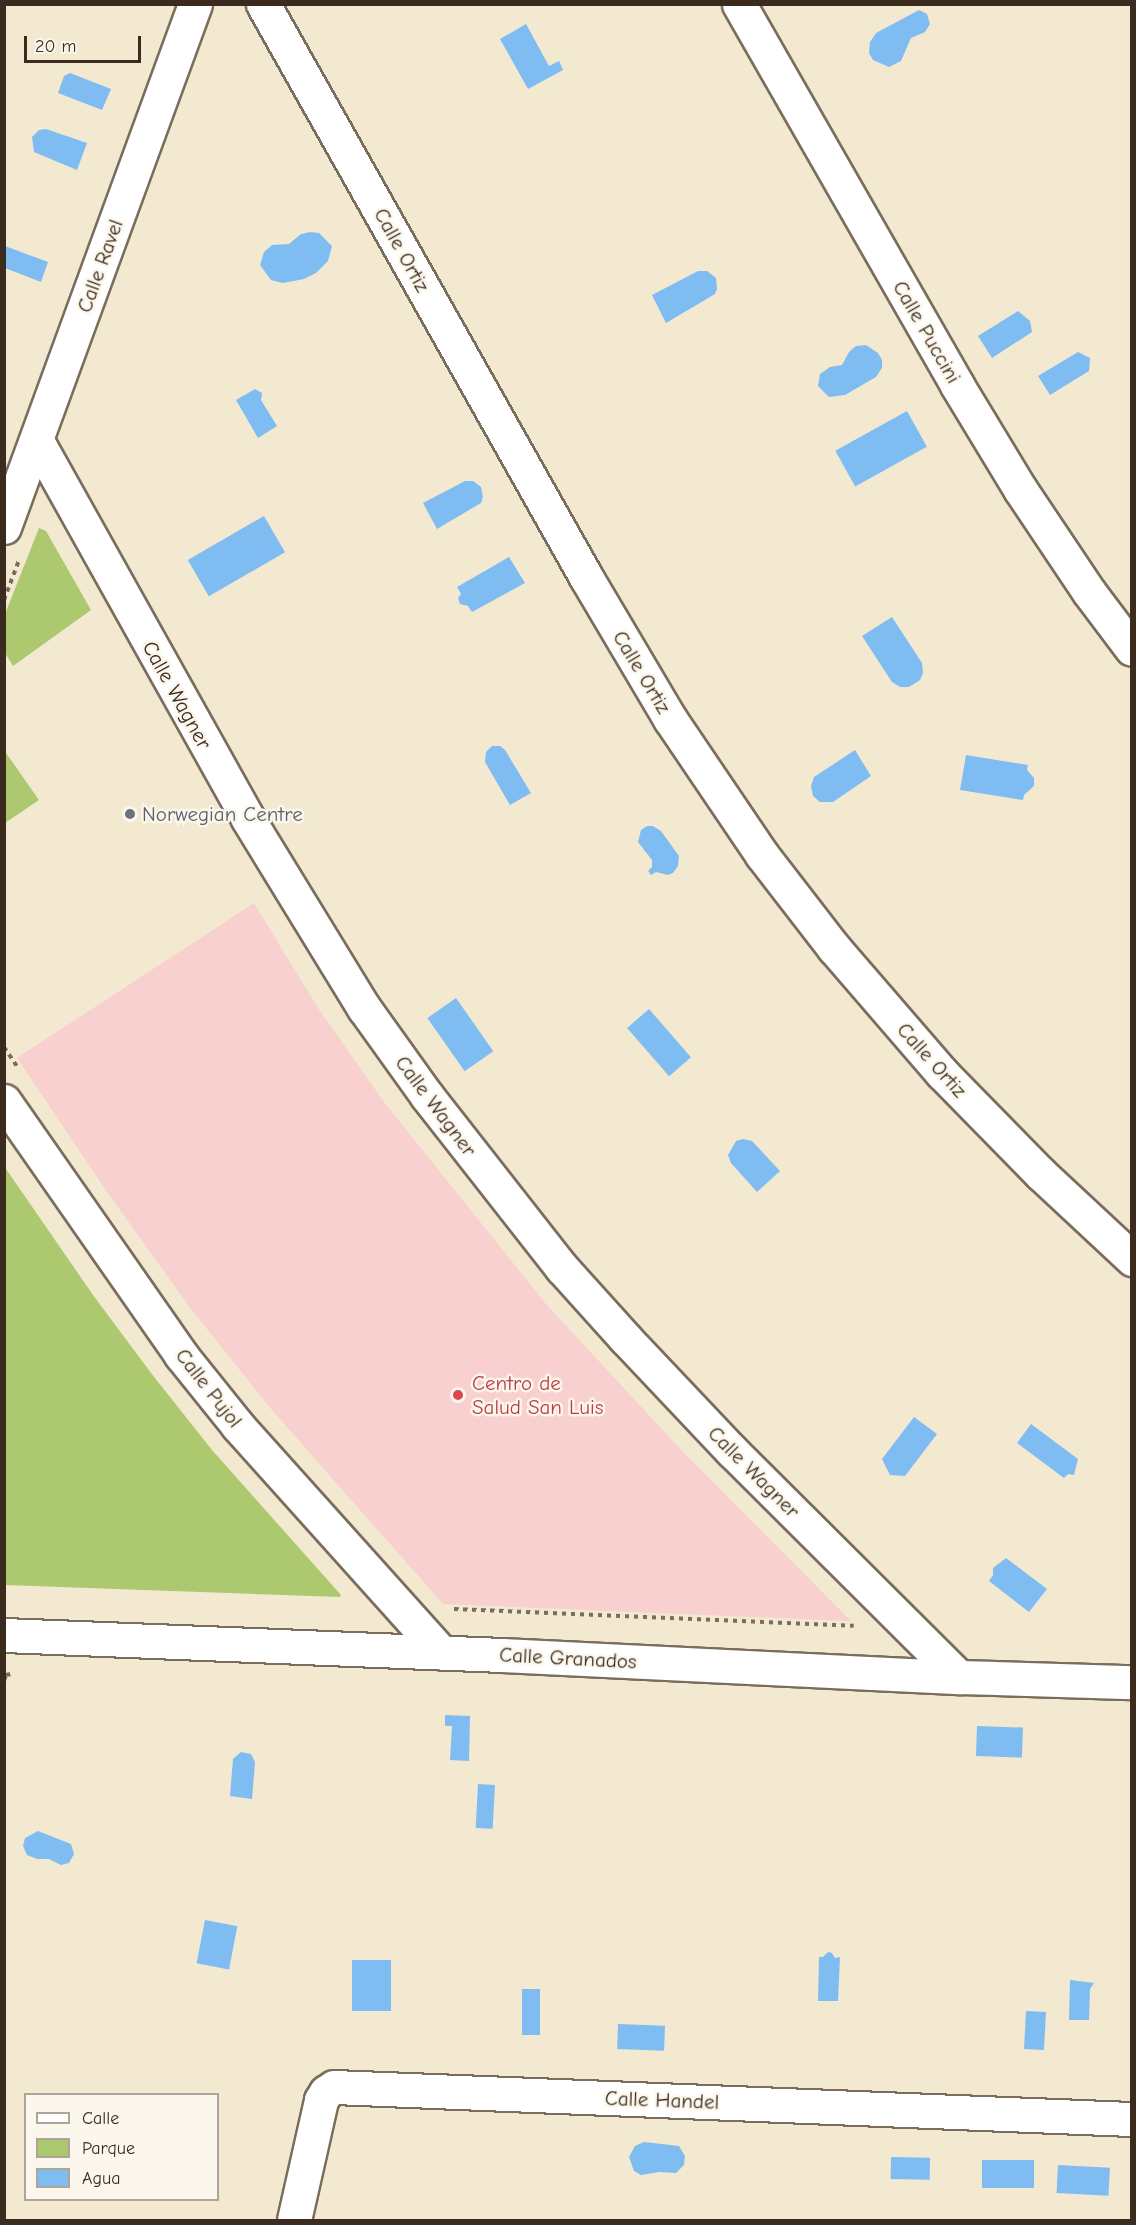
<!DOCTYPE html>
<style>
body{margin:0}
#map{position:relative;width:1136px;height:2225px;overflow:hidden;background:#f3e9d1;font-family:"Comic Neue",sans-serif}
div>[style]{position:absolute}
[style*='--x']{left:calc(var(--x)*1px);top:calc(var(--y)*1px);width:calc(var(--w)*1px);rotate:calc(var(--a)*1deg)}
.built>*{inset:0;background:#f7d0cf}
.green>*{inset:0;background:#acc970}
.water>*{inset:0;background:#7fbcf2;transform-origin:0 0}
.path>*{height:4px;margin-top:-2px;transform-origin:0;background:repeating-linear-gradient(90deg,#7b6d5d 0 4.5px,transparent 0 9px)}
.roads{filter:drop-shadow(2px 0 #7b6d5d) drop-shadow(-2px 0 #7b6d5d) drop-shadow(0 2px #7b6d5d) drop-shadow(0 -2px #7b6d5d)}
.minor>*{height:33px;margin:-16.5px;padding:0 16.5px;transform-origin:16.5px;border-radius:16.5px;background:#fff}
.dots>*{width:16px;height:16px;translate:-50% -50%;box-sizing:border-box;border:3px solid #fbf7ec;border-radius:50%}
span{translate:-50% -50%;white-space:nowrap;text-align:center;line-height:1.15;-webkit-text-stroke:5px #fbf7ec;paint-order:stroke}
.street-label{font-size:21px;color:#3b2a1e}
.worship-label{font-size:21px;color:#5b616d}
.left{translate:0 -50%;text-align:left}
.health-label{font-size:21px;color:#be3a42}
.frame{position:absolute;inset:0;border:6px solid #3b2a1e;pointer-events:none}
.legend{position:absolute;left:24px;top:2093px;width:195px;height:108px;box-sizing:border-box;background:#fbf7ec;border:2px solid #aea59a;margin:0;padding:8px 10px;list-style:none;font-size:18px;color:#3b2a1e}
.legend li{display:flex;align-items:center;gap:12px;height:30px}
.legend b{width:30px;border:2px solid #aea59a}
.scale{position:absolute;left:24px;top:36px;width:117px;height:27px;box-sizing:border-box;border:3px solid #3b2a1e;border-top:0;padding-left:8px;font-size:18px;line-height:21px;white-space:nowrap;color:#3b2a1e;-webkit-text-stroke:4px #fbf7ec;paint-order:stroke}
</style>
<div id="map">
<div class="built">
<div style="clip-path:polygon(254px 903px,318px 1008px,384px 1102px,546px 1304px,684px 1453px,851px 1621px,443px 1604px,271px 1409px,191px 1309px,107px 1192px,17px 1058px)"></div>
</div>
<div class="green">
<div style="clip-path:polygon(39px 528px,46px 531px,91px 610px,13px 666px,5px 653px,5px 614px)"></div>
<div style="clip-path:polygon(4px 750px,39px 800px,5px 823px,4px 823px)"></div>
<div style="clip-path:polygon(4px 1166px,93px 1295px,151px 1373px,212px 1450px,341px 1595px,340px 1597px,5px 1585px)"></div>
</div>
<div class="water">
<div style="clip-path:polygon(919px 10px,927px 14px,930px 24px,925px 32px,911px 38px,901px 61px,889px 67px,873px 60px,869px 53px,870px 42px,876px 33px)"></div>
<div style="clip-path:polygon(526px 24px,549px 66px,559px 61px,563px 70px,528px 89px,500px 39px)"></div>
<div style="clip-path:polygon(70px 73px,111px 89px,102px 110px,58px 93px,64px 76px)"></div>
<div style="clip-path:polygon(46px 129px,87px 143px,77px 170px,34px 152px,32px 137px,39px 130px)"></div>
<div style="clip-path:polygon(310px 232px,319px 233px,332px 246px,328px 261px,316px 273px,304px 279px,283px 283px,271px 280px,260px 265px,264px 252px,272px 245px,289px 244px,301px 234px)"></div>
<div style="clip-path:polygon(5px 246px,48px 262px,41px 282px,5px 268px)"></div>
<div style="clip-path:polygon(698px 271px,707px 271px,716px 278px,717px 289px,715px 294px,666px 323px,652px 295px)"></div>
<div style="clip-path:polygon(1018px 311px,1030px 321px,1032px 332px,992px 358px,978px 336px)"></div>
<div style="clip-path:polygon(866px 345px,878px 353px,882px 360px,882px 368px,876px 377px,845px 395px,829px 397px,818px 386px,820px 374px,830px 367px,842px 365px,849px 352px,856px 346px)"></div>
<div style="clip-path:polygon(1078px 352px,1090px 358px,1089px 371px,1050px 395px,1038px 376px)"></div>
<div style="clip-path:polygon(255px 389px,262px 393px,261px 400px,277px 426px,258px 438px,236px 400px)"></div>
<div style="left:907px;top:411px;width:41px;height:82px;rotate:61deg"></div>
<div style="clip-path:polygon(465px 481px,473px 481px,481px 487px,483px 497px,481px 503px,437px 529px,423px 503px)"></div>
<div style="left:264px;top:516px;width:42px;height:88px;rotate:60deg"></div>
<div style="clip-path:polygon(509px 557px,525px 583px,472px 612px,468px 606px,460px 604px,458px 598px,461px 594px,457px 587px)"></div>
<div style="clip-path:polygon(892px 617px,922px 663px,923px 673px,920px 680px,909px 687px,900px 687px,892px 682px,862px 636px)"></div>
<div style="clip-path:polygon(492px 746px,500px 746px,505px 750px,531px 793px,510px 805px,485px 762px,486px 752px)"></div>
<div style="clip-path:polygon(855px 750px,871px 776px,833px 802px,820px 802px,813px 796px,811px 786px,814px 777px)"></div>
<div style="clip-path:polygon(966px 755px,1028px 765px,1027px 770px,1034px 778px,1034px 786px,1024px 795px,1023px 800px,960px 790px)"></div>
<div style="clip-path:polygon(647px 826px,653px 826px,661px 831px,679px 856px,678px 866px,673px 873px,668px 875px,656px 872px,651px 875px,648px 871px,652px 867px,652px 860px,638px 842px,641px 830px)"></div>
<div style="left:456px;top:998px;width:65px;height:35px;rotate:55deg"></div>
<div style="left:649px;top:1009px;width:64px;height:29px;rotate:49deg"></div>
<div style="clip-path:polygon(743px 1139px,752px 1141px,780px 1171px,757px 1192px,731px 1163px,728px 1155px,736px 1141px)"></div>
<div style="clip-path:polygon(914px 1417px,937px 1434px,905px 1476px,890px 1475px,882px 1459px)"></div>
<div style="clip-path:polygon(1031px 1424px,1078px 1459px,1074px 1475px,1068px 1474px,1064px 1478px,1017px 1443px)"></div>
<div style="clip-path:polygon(1006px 1558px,1047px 1589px,1029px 1612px,989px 1581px,993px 1575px,993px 1568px)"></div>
<div style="clip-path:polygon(445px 1715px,470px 1716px,469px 1761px,450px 1760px,452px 1726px,445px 1726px)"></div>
<div style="left:977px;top:1726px;width:46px;height:30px;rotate:2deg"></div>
<div style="clip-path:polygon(241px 1752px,251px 1754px,255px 1762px,252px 1799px,230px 1796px,233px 1759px)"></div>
<div style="left:478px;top:1784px;width:17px;height:44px;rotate:3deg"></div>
<div style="clip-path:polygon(38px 1831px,71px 1844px,74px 1854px,69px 1863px,61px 1865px,49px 1859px,37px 1859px,27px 1855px,23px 1846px,25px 1838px)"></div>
<div style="left:205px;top:1920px;width:33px;height:44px;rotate:11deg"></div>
<div style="clip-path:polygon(828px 1952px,832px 1953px,835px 1958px,840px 1957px,838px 2001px,818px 2001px,819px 1957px,823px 1957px)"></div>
<div style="left:352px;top:1960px;width:39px;height:51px"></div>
<div style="clip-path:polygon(1070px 1980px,1094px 1983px,1090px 1989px,1089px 2020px,1069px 2020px)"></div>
<div style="left:522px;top:1989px;width:18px;height:46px"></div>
<div style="left:1026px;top:2011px;width:20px;height:38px;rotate:3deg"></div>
<div style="left:618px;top:2024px;width:47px;height:25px;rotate:2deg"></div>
<div style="clip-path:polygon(644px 2142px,679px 2146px,685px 2156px,684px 2165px,676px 2173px,659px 2172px,641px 2175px,634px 2171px,629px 2157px,635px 2146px)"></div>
<div style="left:891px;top:2157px;width:39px;height:22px;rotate:1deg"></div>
<div style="left:982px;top:2160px;width:52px;height:28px"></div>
<div style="left:1058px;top:2165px;width:52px;height:28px;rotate:3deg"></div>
</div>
<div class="path">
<div style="--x:4;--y:600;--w:43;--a:-69.4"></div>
<div style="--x:4;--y:1047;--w:23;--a:56"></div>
<div style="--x:454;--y:1609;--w:400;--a:2.4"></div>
<div style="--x:4;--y:1681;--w:6;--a:-72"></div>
<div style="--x:6;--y:1675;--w:5;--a:-11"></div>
</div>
<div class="roads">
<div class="minor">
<div style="--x:263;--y:4;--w:658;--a:60.59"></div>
<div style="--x:586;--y:577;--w:165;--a:59.4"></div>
<div style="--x:670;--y:719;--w:164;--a:55.9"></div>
<div style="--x:762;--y:855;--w:118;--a:52.3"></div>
<div style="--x:834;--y:948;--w:165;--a:49.2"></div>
<div style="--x:942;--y:1073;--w:141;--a:45.6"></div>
<div style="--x:1041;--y:1174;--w:125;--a:43"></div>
<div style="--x:739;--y:4;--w:439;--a:60.2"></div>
<div style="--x:957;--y:385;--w:122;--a:58.8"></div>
<div style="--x:1020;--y:489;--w:124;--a:56.2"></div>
<div style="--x:1089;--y:592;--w:71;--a:53"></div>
<div style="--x:37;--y:441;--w:433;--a:60.8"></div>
<div style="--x:248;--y:819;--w:222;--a:58.5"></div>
<div style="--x:364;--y:1008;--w:108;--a:54.4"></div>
<div style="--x:427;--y:1096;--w:219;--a:51.9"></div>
<div style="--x:562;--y:1268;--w:94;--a:48"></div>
<div style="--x:625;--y:1338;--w:156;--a:46.6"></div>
<div style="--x:732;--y:1451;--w:320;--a:44.9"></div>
<div style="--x:4;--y:527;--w:557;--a:-69.94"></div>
<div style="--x:4;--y:1101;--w:310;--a:55.1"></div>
<div style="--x:181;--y:1355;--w:91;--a:51.2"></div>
<div style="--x:238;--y:1426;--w:304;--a:48.1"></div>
<div style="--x:4;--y:1635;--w:498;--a:2.3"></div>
<div style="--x:502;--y:1655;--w:458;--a:2.8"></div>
<div style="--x:959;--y:1677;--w:173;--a:1.7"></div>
<div style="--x:294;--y:2220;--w:123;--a:-77.3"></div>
<div style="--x:321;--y:2100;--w:9;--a:-58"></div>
<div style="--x:326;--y:2092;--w:9;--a:-32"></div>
<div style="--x:334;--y:2087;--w:799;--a:2.3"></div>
</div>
</div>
<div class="dots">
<div style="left:130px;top:814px;background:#6b7280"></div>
<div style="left:458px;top:1395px;background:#e0444e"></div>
</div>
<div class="street-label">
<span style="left:402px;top:250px;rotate:61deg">Calle Ortiz</span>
<span style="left:100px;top:266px;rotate:-70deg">Calle Ravel</span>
<span style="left:927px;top:332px;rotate:60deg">Calle Puccini</span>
<span style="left:642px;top:672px;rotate:59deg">Calle Ortiz</span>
<span style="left:177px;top:695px;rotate:61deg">Calle Wagner</span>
<span style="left:932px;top:1060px;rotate:48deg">Calle Ortiz</span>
<span style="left:436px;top:1106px;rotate:53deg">Calle Wagner</span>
<span style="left:209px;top:1388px;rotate:52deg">Calle Pujol</span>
<span style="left:754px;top:1472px;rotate:45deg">Calle Wagner</span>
<span style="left:568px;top:1658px;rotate:3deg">Calle Granados</span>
<span style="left:662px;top:2100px;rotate:2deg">Calle Handel</span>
</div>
<div class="worship-label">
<span class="left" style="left:142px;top:814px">Norwegian Centre</span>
</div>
<div class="health-label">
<span class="left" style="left:472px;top:1395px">Centro de<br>Salud San Luis</span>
</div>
<div class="frame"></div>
<ul class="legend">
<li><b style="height:8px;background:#fff"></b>Calle</li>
<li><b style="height:16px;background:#acc970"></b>Parque</li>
<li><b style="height:16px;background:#7fbcf2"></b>Agua</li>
</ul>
<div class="scale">20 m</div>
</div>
